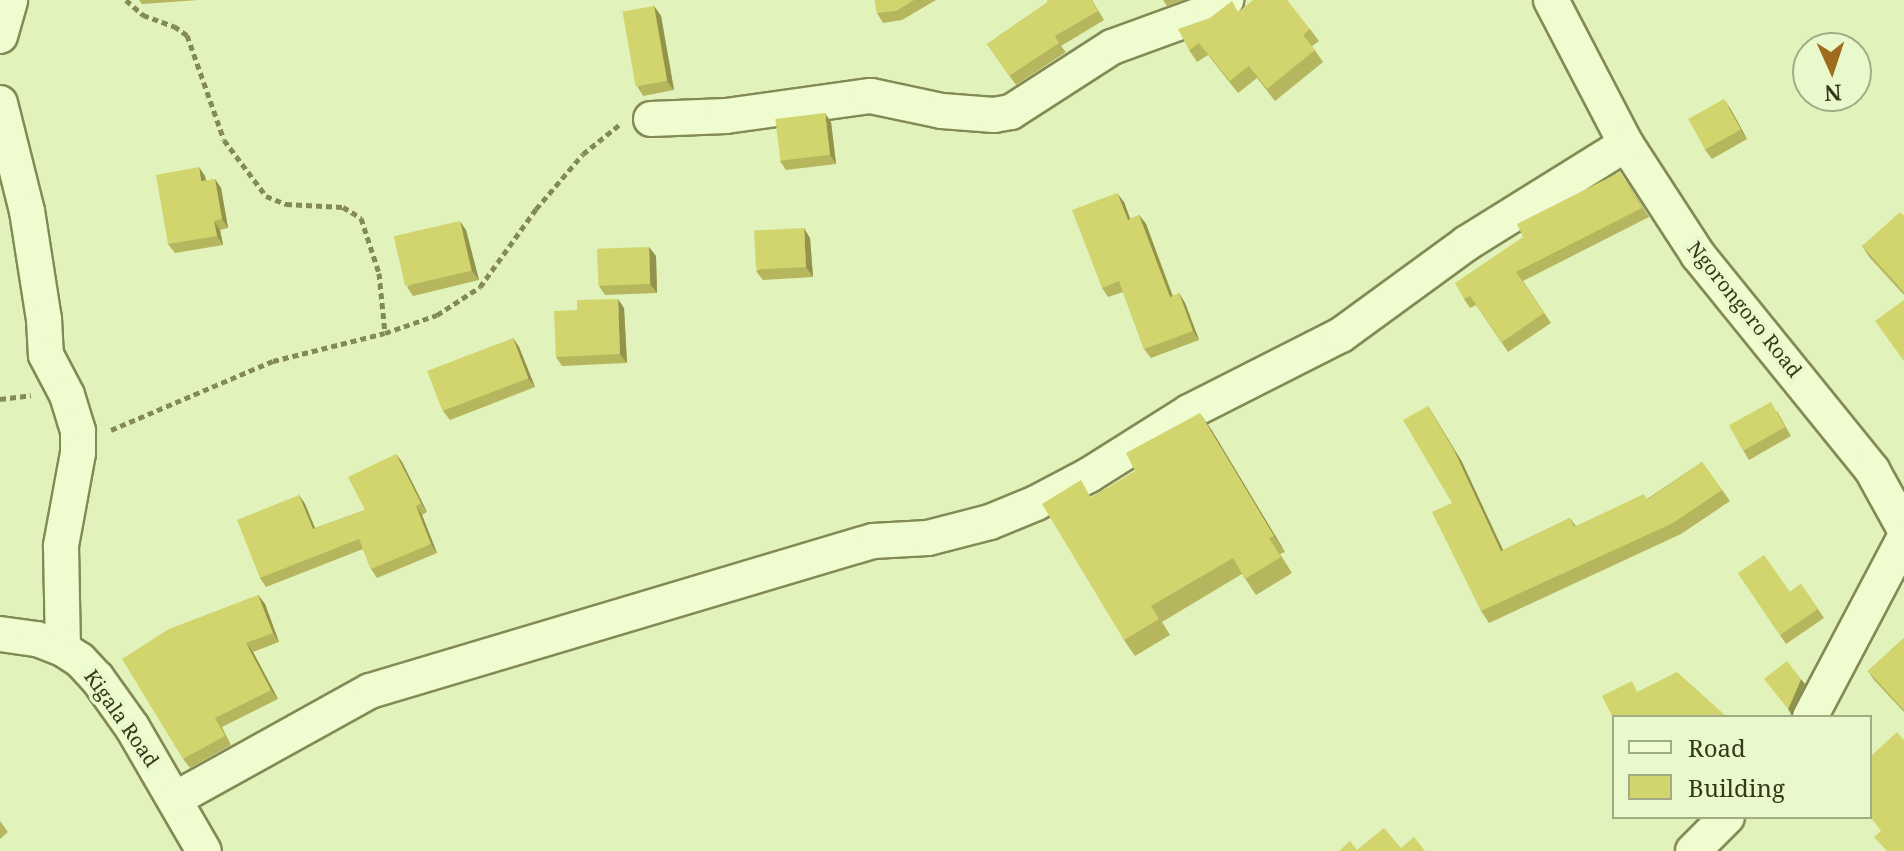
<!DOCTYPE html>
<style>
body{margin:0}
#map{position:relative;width:1904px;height:851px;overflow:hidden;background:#e1f2bb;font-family:"Noto Serif",serif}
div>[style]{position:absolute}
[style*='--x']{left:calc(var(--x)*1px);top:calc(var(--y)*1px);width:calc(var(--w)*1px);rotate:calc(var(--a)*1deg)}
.path>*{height:5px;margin-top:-2.5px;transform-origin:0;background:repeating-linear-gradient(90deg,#838a53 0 6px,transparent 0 10px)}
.roads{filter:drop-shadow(2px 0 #838a53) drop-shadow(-2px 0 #838a53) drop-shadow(0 2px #838a53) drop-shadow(0 -2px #838a53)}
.minor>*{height:34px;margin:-17px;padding:0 17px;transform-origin:17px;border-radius:17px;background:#eefccf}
.wall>*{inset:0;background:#b5b65e}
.shaded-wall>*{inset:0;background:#93944c}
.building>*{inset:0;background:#d2d46d;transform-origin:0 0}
span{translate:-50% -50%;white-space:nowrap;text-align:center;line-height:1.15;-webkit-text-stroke:7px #eaf9cb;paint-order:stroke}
.street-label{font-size:20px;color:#35381a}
.legend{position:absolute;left:1612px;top:715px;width:260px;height:104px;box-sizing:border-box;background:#eaf9cb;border:2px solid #a2ac84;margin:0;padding:10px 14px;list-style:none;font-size:24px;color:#35381a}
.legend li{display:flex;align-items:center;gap:16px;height:40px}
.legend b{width:40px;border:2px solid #a2ac84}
.north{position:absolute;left:1792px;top:32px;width:80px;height:80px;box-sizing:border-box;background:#eaf9cb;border:2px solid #a2ac84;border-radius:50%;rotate:177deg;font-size:22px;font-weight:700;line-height:32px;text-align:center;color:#35381a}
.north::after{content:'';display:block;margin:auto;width:28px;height:36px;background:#9f6b1e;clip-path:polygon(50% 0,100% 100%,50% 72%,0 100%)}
</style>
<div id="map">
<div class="path">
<div style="--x:126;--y:0;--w:23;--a:41"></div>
<div style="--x:143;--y:15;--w:33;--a:20"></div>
<div style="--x:174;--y:26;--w:16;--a:35"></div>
<div style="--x:187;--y:35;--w:111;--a:70.6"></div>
<div style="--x:224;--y:140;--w:70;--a:53.1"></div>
<div style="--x:266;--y:196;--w:22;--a:22"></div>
<div style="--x:286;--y:204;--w:57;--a:3"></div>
<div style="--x:343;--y:207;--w:21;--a:31"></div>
<div style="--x:361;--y:218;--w:58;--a:71.9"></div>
<div style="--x:379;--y:273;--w:60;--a:84.3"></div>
<div style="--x:0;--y:399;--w:31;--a:-7"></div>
<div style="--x:111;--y:430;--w:176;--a:-23.1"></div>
<div style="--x:273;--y:361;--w:115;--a:-14"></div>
<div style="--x:385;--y:333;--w:55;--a:-19.1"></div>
<div style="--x:437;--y:315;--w:51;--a:-33.1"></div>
<div style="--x:480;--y:287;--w:96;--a:-54.3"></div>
<div style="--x:536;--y:209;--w:72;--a:-49.5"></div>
<div style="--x:583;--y:154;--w:46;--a:-38.9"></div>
</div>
<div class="roads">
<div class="minor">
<div style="--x:1551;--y:0;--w:162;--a:62.5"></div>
<div style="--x:1626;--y:144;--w:132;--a:57"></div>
<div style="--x:1698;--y:255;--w:277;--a:51"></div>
<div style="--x:1872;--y:470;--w:66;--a:61.1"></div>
<div style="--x:0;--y:36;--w:37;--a:-74"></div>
<div style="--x:0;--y:103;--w:111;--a:76"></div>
<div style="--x:27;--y:211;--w:109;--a:81.1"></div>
<div style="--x:44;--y:319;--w:36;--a:87"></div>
<div style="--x:46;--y:355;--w:45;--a:62.3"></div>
<div style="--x:67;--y:395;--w:38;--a:73"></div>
<div style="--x:78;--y:431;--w:22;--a:90"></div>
<div style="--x:78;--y:453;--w:95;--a:100.4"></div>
<div style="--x:61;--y:546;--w:103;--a:88.9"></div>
<div style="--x:651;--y:119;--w:75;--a:-2.3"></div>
<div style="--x:726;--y:116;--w:146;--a:-7.9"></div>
<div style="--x:871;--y:96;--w:73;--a:11.9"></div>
<div style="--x:942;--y:111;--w:52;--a:4.4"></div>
<div style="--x:994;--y:115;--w:17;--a:-10"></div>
<div style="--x:1011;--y:112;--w:120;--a:-32.8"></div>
<div style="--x:1112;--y:47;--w:105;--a:-20"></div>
<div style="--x:1211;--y:11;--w:19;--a:-36"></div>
<div style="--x:0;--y:634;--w:37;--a:8"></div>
<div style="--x:37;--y:639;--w:28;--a:21"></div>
<div style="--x:63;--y:649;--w:20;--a:33"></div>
<div style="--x:80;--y:660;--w:25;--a:47"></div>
<div style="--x:97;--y:678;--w:60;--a:54.5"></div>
<div style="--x:132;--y:727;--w:143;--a:59.9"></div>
<div style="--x:1810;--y:717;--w:201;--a:-62.2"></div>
<div style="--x:175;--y:799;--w:223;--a:-29"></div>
<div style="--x:370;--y:691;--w:525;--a:-16.61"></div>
<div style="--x:873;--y:541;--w:55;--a:-3.1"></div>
<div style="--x:928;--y:538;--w:64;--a:-14.5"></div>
<div style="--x:990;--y:522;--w:50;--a:-22.4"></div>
<div style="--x:1036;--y:503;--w:60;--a:-27.8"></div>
<div style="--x:1089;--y:475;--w:118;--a:-32.2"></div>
<div style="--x:1189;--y:412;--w:170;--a:-26.9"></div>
<div style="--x:1341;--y:335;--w:156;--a:-36.1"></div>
<div style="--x:1467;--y:243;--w:187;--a:-31.9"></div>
<div style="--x:1693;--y:851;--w:48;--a:-45"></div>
</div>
</div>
<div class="wall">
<div style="clip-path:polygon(139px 0,199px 0,142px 4px)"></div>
<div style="clip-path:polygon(875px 0,936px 0,902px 20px,883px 23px,877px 13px)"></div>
<div style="clip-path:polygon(1047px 0,1092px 0,1104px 20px,1061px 46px,1066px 52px,1016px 85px,987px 44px,1048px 2px)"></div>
<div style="clip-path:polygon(1163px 0,1183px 0,1167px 6px)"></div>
<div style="clip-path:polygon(654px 6px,661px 16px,674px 90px,643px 96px,637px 86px)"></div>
<div style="clip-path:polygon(1239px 11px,1310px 29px,1319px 41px,1312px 46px,1323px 62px,1275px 101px,1257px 78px,1238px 93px,1208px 55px,1197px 62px,1189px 50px)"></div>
<div style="clip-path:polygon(1730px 108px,1747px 139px,1712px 159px,1705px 150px)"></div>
<div style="clip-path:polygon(831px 122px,836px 164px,786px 170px,780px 161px)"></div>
<div style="clip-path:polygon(205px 176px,206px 181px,215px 179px,221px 188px,228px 228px,220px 230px,223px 245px,175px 253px,168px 244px)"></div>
<div style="clip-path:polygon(1626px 181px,1649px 217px,1523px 281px,1551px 323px,1508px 352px,1476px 305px,1470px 308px,1464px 299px)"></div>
<div style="clip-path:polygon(1124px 202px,1130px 219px,1139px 215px,1146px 224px,1173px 296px,1179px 293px,1185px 303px,1199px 340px,1151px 358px,1144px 349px,1123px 292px,1108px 297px,1102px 288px)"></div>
<div style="clip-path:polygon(1904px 216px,1904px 295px,1870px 258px,1862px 246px)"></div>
<div style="clip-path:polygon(466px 230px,479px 280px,413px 296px,407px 287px)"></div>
<div style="clip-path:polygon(810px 238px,813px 277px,763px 280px,756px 271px)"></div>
<div style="clip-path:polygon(656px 256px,657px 293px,605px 295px,599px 286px)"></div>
<div style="clip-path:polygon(624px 308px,627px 363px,562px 366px,556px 357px)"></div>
<div style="clip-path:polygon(513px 338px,519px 347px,535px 387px,450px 420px,443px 411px)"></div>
<div style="clip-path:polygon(1428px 406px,1462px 462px,1503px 550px,1570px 518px,1576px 526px,1647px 499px,1702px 462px,1730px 501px,1681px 534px,1489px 623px,1481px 611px)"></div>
<div style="clip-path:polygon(1777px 411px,1791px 436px,1749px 460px,1743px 450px)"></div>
<div style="clip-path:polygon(1211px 429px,1285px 552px,1280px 554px,1292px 573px,1256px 595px,1242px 574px,1162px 622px,1170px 635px,1135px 656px,1124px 640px,1092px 497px)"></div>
<div style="clip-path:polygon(396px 454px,402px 462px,427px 512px,422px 515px,437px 553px,377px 578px,371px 569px,363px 549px,266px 587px,260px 578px,299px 495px,305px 504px,315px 528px,365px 510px)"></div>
<div style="clip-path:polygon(1738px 573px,1790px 592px,1801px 584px,1824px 618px,1786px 644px)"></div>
<div style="clip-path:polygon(258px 595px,265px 604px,279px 642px,253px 652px,278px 699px,222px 727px,231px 745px,190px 768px,183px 759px)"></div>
<div style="clip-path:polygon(1904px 638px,1904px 712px,1874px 680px,1868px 671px)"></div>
<div style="clip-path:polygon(0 821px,8px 832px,0 839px)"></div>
</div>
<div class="shaded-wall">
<div style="clip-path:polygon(654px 6px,661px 16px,674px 90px,667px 81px)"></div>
<div style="clip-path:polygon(1724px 99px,1730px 108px,1747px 139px,1741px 130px)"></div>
<div style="clip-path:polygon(825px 113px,831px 122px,836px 164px,830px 155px)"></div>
<div style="clip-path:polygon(199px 167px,205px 176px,208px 191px,201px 181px)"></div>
<div style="clip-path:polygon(215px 179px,221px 188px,228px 228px,222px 219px)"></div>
<div style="clip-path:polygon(1117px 193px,1124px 202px,1134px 229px,1128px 220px)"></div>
<div style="clip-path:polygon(1139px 215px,1146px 224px,1176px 306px,1170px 297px)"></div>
<div style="clip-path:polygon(214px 221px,220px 230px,223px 245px,217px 236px)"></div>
<div style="clip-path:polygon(460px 221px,466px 230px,479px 280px,472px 271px)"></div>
<div style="clip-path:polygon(804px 228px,810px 238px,813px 277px,806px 267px)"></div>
<div style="clip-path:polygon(649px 247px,656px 256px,657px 293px,650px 284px)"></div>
<div style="clip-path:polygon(1179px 293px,1185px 303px,1199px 340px,1193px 331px)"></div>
<div style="clip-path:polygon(618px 299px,624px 308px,627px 363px,620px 354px)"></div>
<div style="clip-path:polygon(513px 338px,519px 347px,535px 387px,528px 378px)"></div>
<div style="clip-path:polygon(1428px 406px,1462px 462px,1509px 563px,1501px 551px)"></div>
<div style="clip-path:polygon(1200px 413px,1211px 429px,1285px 552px,1274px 536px)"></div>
<div style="clip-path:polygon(396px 454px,402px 462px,427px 512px,421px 503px)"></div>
<div style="clip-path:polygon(299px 495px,305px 504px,319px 538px,313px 529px)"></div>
<div style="clip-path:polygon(416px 506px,422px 515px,437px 553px,431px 544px)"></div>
<div style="clip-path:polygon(258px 595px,265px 604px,279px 642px,273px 633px)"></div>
<div style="clip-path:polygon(246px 643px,253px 652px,278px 699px,271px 690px)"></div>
<div style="clip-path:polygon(1801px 679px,1805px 684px,1791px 714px,1788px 709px)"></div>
</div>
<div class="building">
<div style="clip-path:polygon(875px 0,914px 0,896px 11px,877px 13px)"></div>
<div style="clip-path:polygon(1047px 0,1091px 0,1098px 11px,1055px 36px,1059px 43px,1009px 76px,987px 44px,1048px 2px)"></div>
<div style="clip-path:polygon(1253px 0,1287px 0,1310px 29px,1303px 35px,1315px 50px,1267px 89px,1249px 66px,1230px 81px,1199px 43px,1189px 50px,1178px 29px,1210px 18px,1232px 1px,1238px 12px)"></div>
<div style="left:654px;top:6px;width:76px;height:32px;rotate:80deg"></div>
<div style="left:1724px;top:99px;width:35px;height:41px;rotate:61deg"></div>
<div style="left:825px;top:113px;width:42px;height:50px;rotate:83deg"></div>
<div style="clip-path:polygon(199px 167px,201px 181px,215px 179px,222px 219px,214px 221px,217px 236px,168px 244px,156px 175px)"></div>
<div style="clip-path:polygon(1620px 172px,1642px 208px,1516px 272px,1544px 313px,1502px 342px,1470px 296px,1464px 299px,1455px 283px,1523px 237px,1517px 224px)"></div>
<div style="clip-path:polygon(1117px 193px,1128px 220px,1139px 215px,1170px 297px,1179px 293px,1193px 331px,1144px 349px,1119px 281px,1102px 288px,1072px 210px)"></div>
<div style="clip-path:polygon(1900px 212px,1904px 216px,1904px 292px,1862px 246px)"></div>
<div style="left:460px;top:221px;width:51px;height:68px;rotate:77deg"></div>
<div style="left:804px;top:228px;width:39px;height:50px;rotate:87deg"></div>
<div style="left:649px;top:247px;width:37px;height:52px;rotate:88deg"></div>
<div style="clip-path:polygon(618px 299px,620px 354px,556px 357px,554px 311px,577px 310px,577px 300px)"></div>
<div style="clip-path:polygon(1904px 300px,1904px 361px,1875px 321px)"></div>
<div style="left:513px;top:338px;width:43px;height:92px;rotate:69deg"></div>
<div style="left:1771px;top:402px;width:29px;height:48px;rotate:61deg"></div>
<div style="clip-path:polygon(1428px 406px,1454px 450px,1501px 551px,1570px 518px,1574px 527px,1644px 494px,1647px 500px,1702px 462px,1722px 490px,1673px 523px,1481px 611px,1432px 512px,1452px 503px,1403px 420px)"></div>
<div style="clip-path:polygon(1200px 413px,1274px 536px,1269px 538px,1281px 557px,1245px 579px,1233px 558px,1151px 606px,1159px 619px,1124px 640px,1042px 504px,1081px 480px,1091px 498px,1135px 471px,1126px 453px)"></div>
<div style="clip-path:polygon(396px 454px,421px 503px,416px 506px,431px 544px,371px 569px,359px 539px,260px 578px,237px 520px,299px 495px,313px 529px,365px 510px,348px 477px)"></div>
<div style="clip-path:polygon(1764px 555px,1790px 592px,1801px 584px,1818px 609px,1780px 635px,1738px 573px)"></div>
<div style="clip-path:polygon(258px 595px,273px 633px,246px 643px,271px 690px,215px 718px,225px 736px,183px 759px,122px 659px,169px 629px)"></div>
<div style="clip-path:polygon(1904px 638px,1904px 710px,1868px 671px)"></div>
<div style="clip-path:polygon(1787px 661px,1801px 679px,1788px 709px,1764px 679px)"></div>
<div style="clip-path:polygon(1677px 672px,1726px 716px,1614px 717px,1614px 720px,1602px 696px,1632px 681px,1637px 692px)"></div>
<div style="clip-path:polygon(1897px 732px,1904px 740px,1904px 851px,1887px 851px,1874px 837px,1881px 831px,1870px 816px,1870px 757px)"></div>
<div style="clip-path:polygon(1384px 828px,1401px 848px,1414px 837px,1425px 851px,1339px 851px,1350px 841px,1357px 850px)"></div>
</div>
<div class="street-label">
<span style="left:1745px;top:309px;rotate:51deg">Ngorongoro Road</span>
<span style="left:122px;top:718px;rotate:55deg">Kigala Road</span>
</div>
<ul class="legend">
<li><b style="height:10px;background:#eefccf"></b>Road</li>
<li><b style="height:22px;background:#d2d46d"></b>Building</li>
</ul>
<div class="north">N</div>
</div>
